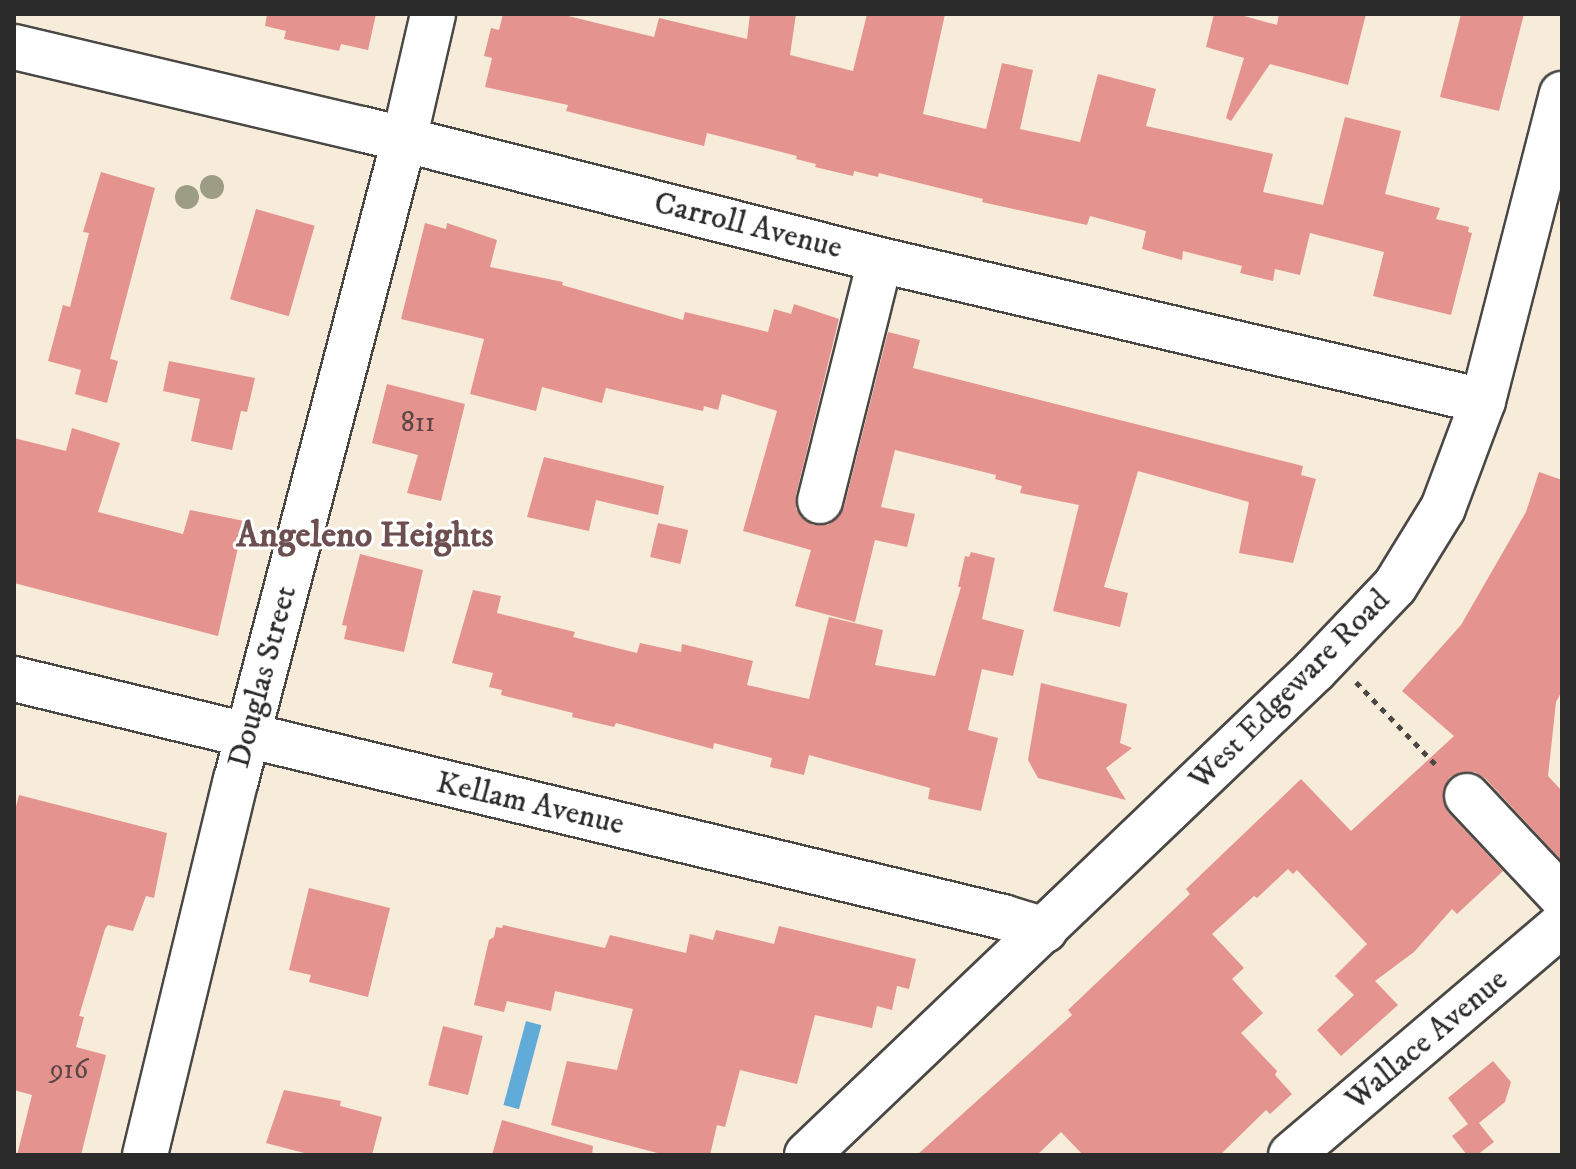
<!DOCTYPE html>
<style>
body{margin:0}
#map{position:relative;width:1576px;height:1169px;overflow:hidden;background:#f7ecda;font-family:"IM FELL DW Pica",serif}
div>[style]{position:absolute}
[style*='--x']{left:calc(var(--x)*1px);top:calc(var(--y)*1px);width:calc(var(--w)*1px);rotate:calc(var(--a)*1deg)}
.water>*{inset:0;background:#61abd8;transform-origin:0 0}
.building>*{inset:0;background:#e4938f;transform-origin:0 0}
.path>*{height:5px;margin-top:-2.5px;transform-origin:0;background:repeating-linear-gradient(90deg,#4a4845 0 6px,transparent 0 12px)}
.roads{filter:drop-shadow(2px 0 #4a4845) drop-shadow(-2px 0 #4a4845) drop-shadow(0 2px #4a4845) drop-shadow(0 -2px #4a4845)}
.minor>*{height:44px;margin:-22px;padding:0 22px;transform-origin:22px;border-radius:22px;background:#fff}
.trees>*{width:24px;height:24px;margin:-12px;border-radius:50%;background:#9d9d85}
span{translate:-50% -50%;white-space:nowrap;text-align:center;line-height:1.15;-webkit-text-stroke:6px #fff;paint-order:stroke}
.number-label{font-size:28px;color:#594544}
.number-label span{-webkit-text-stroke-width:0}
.street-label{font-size:32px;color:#2b2b2b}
.quarter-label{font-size:36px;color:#6c4f4e;font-weight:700}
.frame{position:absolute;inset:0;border:16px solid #2b2b2b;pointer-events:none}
</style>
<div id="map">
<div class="water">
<div style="left:526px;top:1021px;width:16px;height:87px;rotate:15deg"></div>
</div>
<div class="building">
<div style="clip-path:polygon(267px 14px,376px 14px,368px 50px,341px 44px,339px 51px,284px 39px,286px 31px,265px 26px)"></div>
<div style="clip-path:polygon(503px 14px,560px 14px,654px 37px,659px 18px,747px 39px,750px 14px,796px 14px,790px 55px,853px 71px,867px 14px,945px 14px,923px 114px,986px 129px,1002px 63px,1033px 70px,1020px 129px,1080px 142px,1098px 74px,1156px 89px,1146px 126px,1273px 154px,1263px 192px,1323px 205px,1345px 117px,1401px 131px,1385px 194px,1440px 208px,1436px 219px,1469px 227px,1468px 232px,1472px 233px,1451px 315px,1373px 296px,1384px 252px,1310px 233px,1300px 275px,1275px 269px,1273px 281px,1240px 273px,1242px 266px,1183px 251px,1182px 260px,1142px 249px,1146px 231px,1090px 216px,1087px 225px,982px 202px,983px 199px,879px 173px,878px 177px,854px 171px,853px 176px,815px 167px,816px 164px,796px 159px,797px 156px,707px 133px,704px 146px,566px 111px,568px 105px,485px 87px,492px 58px,484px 56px,491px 28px,499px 30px)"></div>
<div style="clip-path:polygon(1214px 14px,1237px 14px,1277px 25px,1279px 14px,1366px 14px,1348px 85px,1270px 64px,1231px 121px,1226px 118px,1244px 58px,1206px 47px)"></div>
<div style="clip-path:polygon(1461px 14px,1524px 14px,1499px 111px,1440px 97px)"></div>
<div style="clip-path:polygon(101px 172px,155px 188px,110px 359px,118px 361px,107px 403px,75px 394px,81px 370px,48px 361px,63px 305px,70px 307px,89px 233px,83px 232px)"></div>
<div style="left:256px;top:209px;width:61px;height:94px;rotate:16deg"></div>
<div style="clip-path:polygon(425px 223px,446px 229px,447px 223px,497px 240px,490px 267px,563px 282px,562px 285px,683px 320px,685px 312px,768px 332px,774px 309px,791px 314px,794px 304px,839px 319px,796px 495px,796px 509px,803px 519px,813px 525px,828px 525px,838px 518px,844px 507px,888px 332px,920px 340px,913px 368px,1303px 466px,1301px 475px,1316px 479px,1293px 563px,1239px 553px,1249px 502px,1138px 471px,1104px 587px,1128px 593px,1120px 627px,1053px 611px,1079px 505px,1020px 493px,1022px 486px,995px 479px,996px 475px,895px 450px,881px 507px,915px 514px,907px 547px,875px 540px,855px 622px,795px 606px,811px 550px,743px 531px,777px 411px,722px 394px,718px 410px,704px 406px,703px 411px,606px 388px,602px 403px,542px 387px,536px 411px,470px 394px,484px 339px,401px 319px)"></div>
<div style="clip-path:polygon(169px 361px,255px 378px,247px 412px,241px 411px,232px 450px,191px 441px,200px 399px,163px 391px)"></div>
<div style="clip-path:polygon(387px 384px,465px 404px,441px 501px,407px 493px,418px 455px,372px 443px)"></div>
<div style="clip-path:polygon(72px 428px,120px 443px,98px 512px,183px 534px,190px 510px,244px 521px,218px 636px,14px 583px,14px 438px,66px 451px)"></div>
<div style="clip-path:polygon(544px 457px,664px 486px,658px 515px,596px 500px,589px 531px,527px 517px)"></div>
<div style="clip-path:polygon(1539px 472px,1562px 480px,1562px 691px,1556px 702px,1548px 776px,1562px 791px,1562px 861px,1485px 778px,1475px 772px,1462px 772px,1450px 777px,1443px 790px,1443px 801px,1448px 812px,1503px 871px,1457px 914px,1452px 909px,1414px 952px,1375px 981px,1398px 1005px,1341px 1056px,1317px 1030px,1354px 995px,1335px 976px,1367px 944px,1297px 870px,1293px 874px,1288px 869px,1257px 898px,1254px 896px,1212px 934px,1244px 968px,1232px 979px,1263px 1013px,1241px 1033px,1277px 1071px,1275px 1075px,1292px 1094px,1270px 1114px,1266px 1110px,1220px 1155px,1083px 1155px,1061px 1132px,1037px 1155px,917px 1155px,1072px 1015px,1068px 1010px,1190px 894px,1186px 889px,1301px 779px,1351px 831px,1454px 736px,1402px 691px,1461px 625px,1526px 512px)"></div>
<div style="left:658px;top:523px;width:31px;height:35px;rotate:13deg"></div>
<div style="clip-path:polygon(971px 552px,995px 558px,982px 619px,1024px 630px,1013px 676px,982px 669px,968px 730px,998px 738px,981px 811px,928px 799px,930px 788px,809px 755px,804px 775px,770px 767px,772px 758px,714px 743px,713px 749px,616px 723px,614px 727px,572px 717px,573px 713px,501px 695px,502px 690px,489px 687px,493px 673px,452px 663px,473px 590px,501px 596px,497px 613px,575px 632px,573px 637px,637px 653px,640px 643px,681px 652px,682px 644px,753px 661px,747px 685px,809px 699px,829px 617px,883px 630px,875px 665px,935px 676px,961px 587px,958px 587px,965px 556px,969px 557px)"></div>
<div style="clip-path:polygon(360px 554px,423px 570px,404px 652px,344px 639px,347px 626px,342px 625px)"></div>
<div style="clip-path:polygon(1041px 683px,1127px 704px,1120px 743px,1132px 748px,1106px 768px,1126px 800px,1038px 778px,1028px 760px)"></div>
<div style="clip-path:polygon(19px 795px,167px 833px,154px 898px,146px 896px,133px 931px,108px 925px,105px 929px,79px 1016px,84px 1017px,76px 1047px,106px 1055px,81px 1155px,17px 1155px,32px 1095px,14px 1090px,14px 814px)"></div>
<div style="clip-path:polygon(309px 888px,390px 908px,368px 997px,309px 982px,311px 975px,289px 970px)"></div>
<div style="clip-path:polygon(503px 925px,605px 948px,610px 935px,686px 953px,690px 934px,713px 940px,716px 930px,774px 944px,779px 926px,916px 959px,909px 989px,897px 986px,892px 1010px,877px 1006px,872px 1028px,815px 1015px,797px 1084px,740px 1070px,725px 1127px,717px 1125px,710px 1155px,665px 1155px,551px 1125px,567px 1061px,617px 1070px,633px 1009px,555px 991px,551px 1011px,507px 1001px,504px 1012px,474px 1005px,489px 940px,494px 937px,496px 927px,502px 928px)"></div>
<div style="left:443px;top:1026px;width:41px;height:61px;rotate:14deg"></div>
<div style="clip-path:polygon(1493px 1061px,1511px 1082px,1505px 1102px,1479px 1123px,1494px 1142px,1477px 1155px,1467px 1155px,1452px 1136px,1468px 1124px,1448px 1098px)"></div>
<div style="clip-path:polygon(284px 1090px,341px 1101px,340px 1106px,382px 1117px,372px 1155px,312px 1155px,266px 1143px)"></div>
<div style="clip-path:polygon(502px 1120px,593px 1146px,592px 1155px,492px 1155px)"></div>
</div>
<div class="path">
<div style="--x:1356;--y:682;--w:118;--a:46"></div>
</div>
<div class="roads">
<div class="minor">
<div style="--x:14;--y:47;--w:358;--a:13.3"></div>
<div style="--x:362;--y:129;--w:534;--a:14.19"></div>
<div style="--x:880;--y:260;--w:619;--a:13.16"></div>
<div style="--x:820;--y:501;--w:248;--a:-76"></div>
<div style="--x:14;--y:679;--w:1017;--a:13.53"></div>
<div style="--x:1003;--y:917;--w:44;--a:17.2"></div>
<div style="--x:1467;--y:796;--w:139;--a:46.8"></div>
<div style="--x:145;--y:1155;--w:386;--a:-76.4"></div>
<div style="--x:236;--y:780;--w:662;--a:-75.29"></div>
<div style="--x:404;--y:140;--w:129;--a:-77"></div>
<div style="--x:807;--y:1155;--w:701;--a:-43.67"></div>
<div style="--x:1314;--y:671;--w:117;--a:-46.4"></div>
<div style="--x:1395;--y:586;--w:92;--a:-58.4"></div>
<div style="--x:1443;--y:508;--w:114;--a:-69.5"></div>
<div style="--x:1483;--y:401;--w:317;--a:-75.6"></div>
<div style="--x:1291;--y:1155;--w:356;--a:-40.4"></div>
</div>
</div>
<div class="trees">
<div style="left:212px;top:187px"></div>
<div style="left:187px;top:197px"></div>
</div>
<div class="number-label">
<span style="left:418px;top:423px">811</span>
<span style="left:69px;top:1070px">916</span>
</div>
<div class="street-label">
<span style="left:748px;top:226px;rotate:14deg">Carroll Avenue</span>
<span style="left:263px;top:677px;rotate:-75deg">Douglas Street</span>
<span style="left:1290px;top:690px;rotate:-45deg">West Edgeware Road</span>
<span style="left:530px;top:804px;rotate:13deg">Kellam Avenue</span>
<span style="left:1427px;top:1040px;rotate:-40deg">Wallace Avenue</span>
</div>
<div class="quarter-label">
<span style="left:365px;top:536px">Angeleno Heights</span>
</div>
<div class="frame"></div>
</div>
